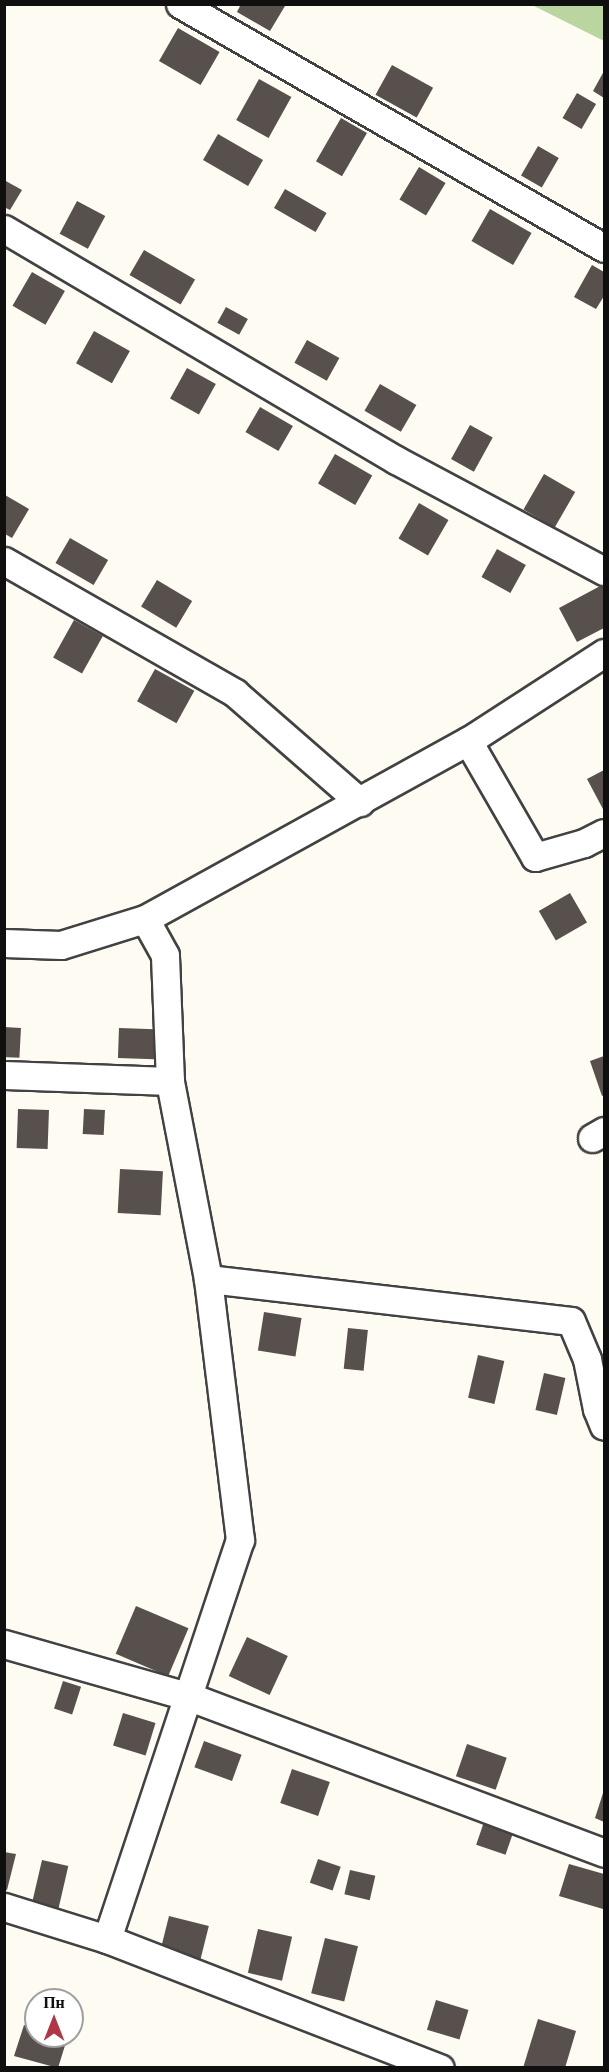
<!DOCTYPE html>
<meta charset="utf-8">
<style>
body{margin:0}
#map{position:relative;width:609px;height:2072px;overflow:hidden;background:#fefbf3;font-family:"Libre Baskerville",serif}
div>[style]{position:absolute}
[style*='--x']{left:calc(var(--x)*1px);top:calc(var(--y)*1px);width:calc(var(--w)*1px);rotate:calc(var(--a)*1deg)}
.forest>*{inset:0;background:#bbd5a0}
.building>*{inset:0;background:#57504d;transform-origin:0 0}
.roads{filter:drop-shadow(2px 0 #424242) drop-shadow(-2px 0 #424242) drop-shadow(0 2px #424242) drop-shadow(0 -2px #424242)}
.minor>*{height:27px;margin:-13.5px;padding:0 13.5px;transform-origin:13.5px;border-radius:13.5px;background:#fff}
span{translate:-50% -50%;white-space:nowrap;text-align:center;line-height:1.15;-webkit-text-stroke:6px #fff;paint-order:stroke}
.frame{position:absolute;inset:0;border:6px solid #0f0f0f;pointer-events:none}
.north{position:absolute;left:24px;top:1988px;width:60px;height:60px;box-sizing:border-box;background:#fff;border:2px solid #9f9f9f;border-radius:50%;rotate:0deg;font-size:16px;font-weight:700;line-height:24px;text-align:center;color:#0f0f0f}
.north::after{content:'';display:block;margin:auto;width:21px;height:27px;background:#b23544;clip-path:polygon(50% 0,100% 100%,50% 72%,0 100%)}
</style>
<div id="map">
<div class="forest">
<div style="clip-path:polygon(532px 5px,604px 5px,604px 41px)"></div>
</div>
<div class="building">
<div style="clip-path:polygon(241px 4px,283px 4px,285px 6px,270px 31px,237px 12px)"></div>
<div style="left:178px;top:28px;width:48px;height:38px;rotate:30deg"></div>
<div style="left:392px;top:65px;width:47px;height:34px;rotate:29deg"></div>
<div style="clip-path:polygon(604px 71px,604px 98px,593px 91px)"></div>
<div style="left:259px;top:79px;width:37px;height:47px;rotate:29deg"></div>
<div style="left:577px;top:93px;width:22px;height:29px;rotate:30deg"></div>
<div style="left:341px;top:118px;width:30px;height:50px;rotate:30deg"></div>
<div style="left:218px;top:134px;width:52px;height:30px;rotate:30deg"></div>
<div style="left:538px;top:146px;width:24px;height:34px;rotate:30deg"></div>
<div style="left:419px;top:167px;width:31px;height:38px;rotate:31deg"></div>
<div style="clip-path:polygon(4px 180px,22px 190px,10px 210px,4px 207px)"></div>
<div style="left:285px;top:189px;width:48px;height:22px;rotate:30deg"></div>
<div style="left:77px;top:201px;width:32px;height:37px;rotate:28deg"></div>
<div style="left:490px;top:209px;width:48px;height:37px;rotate:30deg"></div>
<div style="left:144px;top:250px;width:59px;height:29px;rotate:30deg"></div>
<div style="clip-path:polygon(592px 265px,604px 272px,604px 296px,596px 309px,574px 297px)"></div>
<div style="left:32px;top:272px;width:38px;height:39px;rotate:30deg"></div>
<div style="left:226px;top:307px;width:25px;height:18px;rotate:29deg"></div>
<div style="left:94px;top:331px;width:41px;height:37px;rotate:29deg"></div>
<div style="left:307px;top:340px;width:37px;height:26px;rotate:29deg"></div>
<div style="left:187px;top:368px;width:33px;height:35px;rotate:29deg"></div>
<div style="left:380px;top:384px;width:42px;height:31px;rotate:30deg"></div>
<div style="left:260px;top:407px;width:38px;height:29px;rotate:30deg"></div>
<div style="left:470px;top:425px;width:26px;height:39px;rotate:29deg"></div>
<div style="left:335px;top:454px;width:43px;height:34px;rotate:30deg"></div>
<div style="left:544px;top:474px;width:36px;height:41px;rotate:30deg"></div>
<div style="clip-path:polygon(5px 495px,29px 509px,12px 538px,5px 534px)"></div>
<div style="left:419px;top:503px;width:34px;height:41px;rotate:30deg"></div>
<div style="left:70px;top:538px;width:44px;height:29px;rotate:30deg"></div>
<div style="left:497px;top:549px;width:33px;height:32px;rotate:29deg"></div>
<div style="left:157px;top:580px;width:41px;height:31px;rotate:31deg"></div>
<div style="clip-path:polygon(604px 584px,604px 628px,577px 642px,559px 608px)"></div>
<div style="left:74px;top:620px;width:33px;height:43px;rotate:29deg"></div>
<div style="left:155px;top:669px;width:45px;height:37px;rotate:29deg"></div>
<div style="clip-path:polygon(604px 770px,604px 811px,587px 779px)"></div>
<div style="left:570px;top:893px;width:34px;height:36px;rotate:60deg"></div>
<div style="left:4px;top:1027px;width:17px;height:30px;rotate:3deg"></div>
<div style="left:119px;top:1028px;width:36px;height:30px;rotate:2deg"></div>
<div style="clip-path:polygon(604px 1056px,604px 1095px,602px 1096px,590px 1061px)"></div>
<div style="left:18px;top:1109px;width:31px;height:39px;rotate:2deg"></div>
<div style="left:84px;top:1109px;width:21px;height:25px;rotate:3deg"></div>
<div style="left:120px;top:1169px;width:43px;height:44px;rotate:3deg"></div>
<div style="left:264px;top:1312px;width:38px;height:39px;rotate:9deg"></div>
<div style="left:348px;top:1328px;width:20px;height:41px;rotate:6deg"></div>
<div style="left:478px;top:1355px;width:27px;height:44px;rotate:13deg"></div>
<div style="left:544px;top:1373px;width:22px;height:38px;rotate:13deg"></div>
<div style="left:136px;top:1606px;width:57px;height:52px;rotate:23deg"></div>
<div style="left:247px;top:1637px;width:45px;height:43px;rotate:25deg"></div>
<div style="left:63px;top:1681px;width:19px;height:29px;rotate:18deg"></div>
<div style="left:123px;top:1713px;width:34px;height:34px;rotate:17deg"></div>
<div style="left:204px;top:1741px;width:40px;height:28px;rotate:20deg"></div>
<div style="left:467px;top:1744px;width:42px;height:34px;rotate:19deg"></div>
<div style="left:292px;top:1769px;width:40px;height:36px;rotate:19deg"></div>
<div style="clip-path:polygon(604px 1790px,604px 1822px,595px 1818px)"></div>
<div style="left:484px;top:1822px;width:31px;height:24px;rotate:19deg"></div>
<div style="clip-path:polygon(4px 1852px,16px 1854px,7px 1890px,4px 1889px)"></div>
<div style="left:318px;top:1859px;width:24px;height:25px;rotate:19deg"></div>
<div style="left:42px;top:1860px;width:27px;height:44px;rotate:13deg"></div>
<div style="clip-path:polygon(569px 1864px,604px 1874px,603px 1909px,559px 1896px)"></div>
<div style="left:350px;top:1870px;width:26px;height:25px;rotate:13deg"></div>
<div style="left:169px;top:1916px;width:41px;height:35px;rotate:14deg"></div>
<div style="left:258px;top:1929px;width:35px;height:45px;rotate:13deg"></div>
<div style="left:325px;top:1938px;width:34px;height:57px;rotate:14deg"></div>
<div style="left:436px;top:2000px;width:34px;height:31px;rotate:17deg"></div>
<div style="clip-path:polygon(538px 2019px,576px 2031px,565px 2068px,523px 2068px)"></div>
<div style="clip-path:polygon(24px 2025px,36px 2029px,36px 2036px,58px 2036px,67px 2039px,58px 2068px,14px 2056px)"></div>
</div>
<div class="roads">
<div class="minor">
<div style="--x:180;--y:4;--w:489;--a:29.9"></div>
<div style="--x:4;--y:229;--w:455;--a:30.5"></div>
<div style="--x:396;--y:460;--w:236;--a:28.1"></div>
<div style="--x:4;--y:561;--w:266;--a:29.7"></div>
<div style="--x:235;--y:693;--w:166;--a:41.1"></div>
<div style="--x:468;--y:741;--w:134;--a:60"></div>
<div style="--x:535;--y:857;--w:51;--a:-15.9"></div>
<div style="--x:584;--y:843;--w:22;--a:-27"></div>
<div style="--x:4;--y:943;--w:57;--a:2"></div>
<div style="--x:61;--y:945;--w:88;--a:-17.2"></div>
<div style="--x:145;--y:919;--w:369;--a:-28.9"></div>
<div style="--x:468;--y:741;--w:162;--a:-32.9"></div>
<div style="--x:4;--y:1075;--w:166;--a:2.1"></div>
<div style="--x:592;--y:1138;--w:14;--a:-30"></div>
<div style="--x:208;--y:1279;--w:365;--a:6.6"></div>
<div style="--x:571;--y:1321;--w:41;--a:67.2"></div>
<div style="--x:587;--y:1359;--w:51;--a:78.7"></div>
<div style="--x:597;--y:1409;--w:18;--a:68"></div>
<div style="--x:4;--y:1644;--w:193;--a:15.9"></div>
<div style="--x:190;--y:1697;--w:442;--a:20.6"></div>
<div style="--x:4;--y:1907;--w:108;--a:17.3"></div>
<div style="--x:107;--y:1939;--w:357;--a:21.2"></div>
<div style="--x:107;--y:1939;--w:421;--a:-71.6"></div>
<div style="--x:240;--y:1540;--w:263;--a:-97"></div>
<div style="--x:208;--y:1279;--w:202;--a:-100.9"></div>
<div style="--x:170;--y:1081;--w:126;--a:-92.3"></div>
<div style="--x:165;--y:955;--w:41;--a:-119.1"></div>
</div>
</div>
<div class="frame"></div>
<div class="north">Пн</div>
</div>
